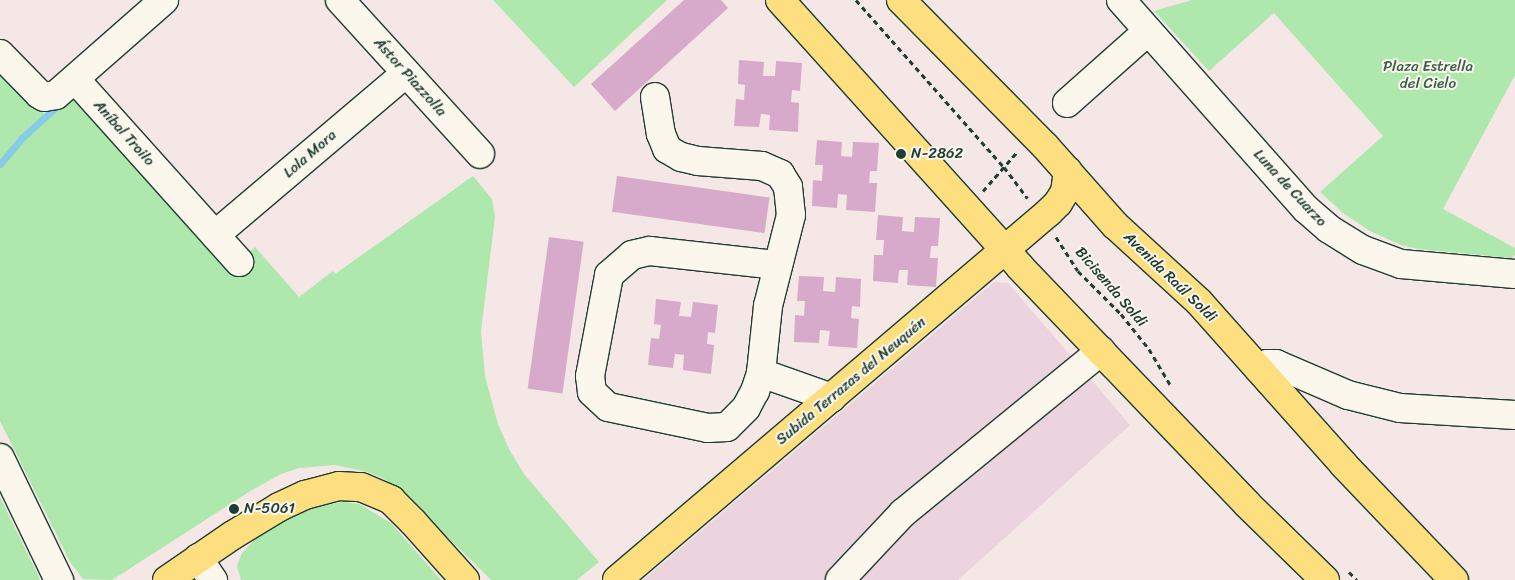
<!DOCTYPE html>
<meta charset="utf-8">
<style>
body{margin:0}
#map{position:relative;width:1515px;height:580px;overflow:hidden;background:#f4e7e5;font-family:Sriracha,sans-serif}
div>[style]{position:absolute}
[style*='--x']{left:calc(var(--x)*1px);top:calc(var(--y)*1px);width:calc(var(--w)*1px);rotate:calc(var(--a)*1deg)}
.built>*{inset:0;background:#ebd4dd}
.green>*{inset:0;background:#aee8ad}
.stream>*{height:7px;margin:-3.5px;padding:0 3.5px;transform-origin:3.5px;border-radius:3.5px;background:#86cce7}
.building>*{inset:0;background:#d7a9cb;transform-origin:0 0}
.path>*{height:3px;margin-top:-1.5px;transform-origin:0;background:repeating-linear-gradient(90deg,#1f3d34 0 5px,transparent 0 9px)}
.roads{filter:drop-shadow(1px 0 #1f3d34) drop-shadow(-1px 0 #1f3d34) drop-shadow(0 1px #1f3d34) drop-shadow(0 -1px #1f3d34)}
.minor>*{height:28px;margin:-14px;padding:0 14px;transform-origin:14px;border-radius:14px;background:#fbf7ec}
.major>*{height:28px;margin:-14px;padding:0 14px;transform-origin:14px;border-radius:14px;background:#fddf80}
.dots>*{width:14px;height:14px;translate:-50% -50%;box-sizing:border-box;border:2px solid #fbf7ec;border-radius:50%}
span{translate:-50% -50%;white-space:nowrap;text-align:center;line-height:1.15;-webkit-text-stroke:4px #fbf7ec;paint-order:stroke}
.park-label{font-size:15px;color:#3c5f4c}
.street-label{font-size:15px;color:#1f3d34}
.poi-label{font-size:15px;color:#1f3d34}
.left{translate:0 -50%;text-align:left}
</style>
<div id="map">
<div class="built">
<div style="clip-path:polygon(994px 282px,1008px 283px,1130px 425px,958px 580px,643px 580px)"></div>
</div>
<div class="green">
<div style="clip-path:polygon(493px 0,667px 0,574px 87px)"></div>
<div style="clip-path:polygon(1192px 0,1515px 0,1515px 75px,1443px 209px,1515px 248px,1515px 255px,1511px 258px,1418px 249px,1401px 245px,1370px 231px,1343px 213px,1320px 192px,1383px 136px,1274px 13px,1209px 71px,1154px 11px)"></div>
<div style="clip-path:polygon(0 66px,46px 116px,63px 101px,73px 97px,234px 266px,255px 247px,299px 297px,333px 271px,335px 274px,473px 176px,492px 199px,495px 217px,481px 331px,485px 376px,498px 424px,509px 449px,524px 474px,599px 562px,577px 580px,491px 580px,413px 503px,384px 479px,368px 472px,335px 465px,299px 468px,281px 474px,252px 490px,112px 580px,83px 579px,70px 562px,0 421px)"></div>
<div style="clip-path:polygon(0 497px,38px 575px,40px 580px,0 580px)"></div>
<div style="clip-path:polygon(343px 502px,359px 504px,391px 523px,441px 580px,241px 580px,237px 566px,242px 553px,265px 529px,310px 508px)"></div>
</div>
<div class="stream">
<div style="--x:0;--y:164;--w:35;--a:-50"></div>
<div style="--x:23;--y:137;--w:49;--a:-42.5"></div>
</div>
<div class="building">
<div style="clip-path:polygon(684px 0,721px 0,728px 8px,615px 111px,591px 84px)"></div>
<div style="clip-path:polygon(739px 60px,764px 62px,763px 76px,775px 76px,776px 61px,802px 63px,800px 91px,792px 90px,791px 102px,799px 103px,798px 132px,769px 130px,770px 115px,761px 114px,759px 127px,734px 126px,736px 99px,744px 100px,745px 85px,738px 84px)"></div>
<div style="clip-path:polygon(817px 140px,842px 142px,841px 156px,852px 157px,853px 142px,879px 143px,877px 171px,870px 171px,869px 183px,877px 183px,875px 212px,846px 210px,847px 195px,838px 194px,837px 208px,812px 206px,813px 180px,822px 181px,823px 165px,815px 165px)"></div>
<div style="left:617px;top:176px;width:154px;height:36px;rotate:8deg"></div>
<div style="clip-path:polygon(878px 215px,903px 217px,902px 231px,914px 232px,915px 217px,940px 218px,938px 246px,931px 246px,930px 258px,938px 258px,936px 287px,907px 285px,908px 270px,899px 270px,898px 283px,873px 281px,874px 255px,883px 255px,884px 240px,876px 240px)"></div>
<div style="left:549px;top:237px;width:35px;height:153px;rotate:8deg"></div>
<div style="clip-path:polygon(799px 276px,824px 277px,823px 291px,835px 292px,836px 277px,861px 279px,860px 307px,852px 306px,851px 318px,859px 319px,857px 348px,828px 346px,830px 331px,820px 330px,819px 343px,794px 342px,795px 315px,804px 316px,805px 301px,797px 301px)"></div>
<div style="clip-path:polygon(656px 299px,681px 302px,679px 316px,691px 317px,693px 302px,718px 305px,715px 333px,708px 332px,707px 344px,714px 345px,711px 374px,683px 370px,684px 355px,675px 354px,673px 368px,648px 365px,651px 338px,659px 339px,661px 325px,654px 324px)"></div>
</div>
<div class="path">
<div style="--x:856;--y:0;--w:223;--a:48.5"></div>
<div style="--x:1004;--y:167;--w:39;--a:53"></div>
<div style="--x:983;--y:191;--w:52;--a:-48.9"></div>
<div style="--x:1056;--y:237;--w:40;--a:57.1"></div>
<div style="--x:1078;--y:271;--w:61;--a:45"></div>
<div style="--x:1121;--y:314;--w:45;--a:51.3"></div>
<div style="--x:1149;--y:349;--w:43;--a:59.3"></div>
<div style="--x:1349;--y:572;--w:11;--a:45"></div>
</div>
<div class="roads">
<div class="minor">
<div style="--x:340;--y:0;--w:208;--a:47.7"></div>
<div style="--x:1121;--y:0;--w:279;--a:48.5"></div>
<div style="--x:1306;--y:209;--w:30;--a:41"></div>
<div style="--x:1329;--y:229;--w:40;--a:32"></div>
<div style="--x:1363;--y:250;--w:40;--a:20.2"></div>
<div style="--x:1401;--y:264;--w:114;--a:5"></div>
<div style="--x:0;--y:54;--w:56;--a:45.7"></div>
<div style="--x:39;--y:94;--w:6;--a:31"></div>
<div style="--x:44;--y:97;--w:12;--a:-9"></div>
<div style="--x:56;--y:95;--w:144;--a:-41.3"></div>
<div style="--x:75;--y:79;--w:246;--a:48.1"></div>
<div style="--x:655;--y:97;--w:37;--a:81"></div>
<div style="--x:661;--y:134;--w:16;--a:68"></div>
<div style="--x:667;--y:149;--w:16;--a:30"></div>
<div style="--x:681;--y:157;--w:17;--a:13"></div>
<div style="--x:698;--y:161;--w:64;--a:4.5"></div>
<div style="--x:762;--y:166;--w:20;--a:24"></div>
<div style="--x:780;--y:174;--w:15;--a:58"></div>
<div style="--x:788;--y:187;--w:28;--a:84"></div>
<div style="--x:791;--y:215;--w:94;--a:104.2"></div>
<div style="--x:768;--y:306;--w:67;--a:96"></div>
<div style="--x:761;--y:373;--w:75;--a:19.4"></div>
<div style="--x:1067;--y:103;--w:108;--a:-41.6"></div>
<div style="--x:215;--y:235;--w:250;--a:-40.3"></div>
<div style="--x:1258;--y:368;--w:10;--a:-24"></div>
<div style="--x:1267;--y:364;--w:9;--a:0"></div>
<div style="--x:1276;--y:364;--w:78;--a:23.3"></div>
<div style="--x:1348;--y:395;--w:54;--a:14"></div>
<div style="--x:1400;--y:408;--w:115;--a:3.5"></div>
<div style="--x:761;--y:373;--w:19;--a:108"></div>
<div style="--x:755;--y:391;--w:19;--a:118"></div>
<div style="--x:746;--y:408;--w:27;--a:135"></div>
<div style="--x:727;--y:427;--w:19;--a:177"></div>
<div style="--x:708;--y:428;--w:102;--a:-168.1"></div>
<div style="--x:608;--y:407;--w:22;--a:-137"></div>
<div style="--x:592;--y:392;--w:16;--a:-97"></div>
<div style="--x:590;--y:376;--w:103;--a:-79.3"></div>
<div style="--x:609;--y:275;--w:30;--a:-41"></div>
<div style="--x:632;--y:255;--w:18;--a:-13"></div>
<div style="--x:650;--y:251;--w:128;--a:6.3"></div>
<div style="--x:0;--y:458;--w:136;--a:64.2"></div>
<div style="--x:198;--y:558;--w:27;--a:56"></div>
<div style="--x:840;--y:580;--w:92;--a:-46.8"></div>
<div style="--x:903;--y:513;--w:256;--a:-39.3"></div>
</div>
<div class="major">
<div style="--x:780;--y:0;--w:359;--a:48"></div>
<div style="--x:1020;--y:267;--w:328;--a:46.2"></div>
<div style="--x:1247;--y:504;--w:109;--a:44.3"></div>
<div style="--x:901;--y:0;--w:205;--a:45.4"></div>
<div style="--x:1045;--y:146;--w:106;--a:48.5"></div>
<div style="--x:1115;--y:225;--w:114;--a:42.5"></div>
<div style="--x:1199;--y:302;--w:218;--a:48.3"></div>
<div style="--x:1344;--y:465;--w:159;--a:46.3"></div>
<div style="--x:167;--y:580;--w:80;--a:-34.3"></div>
<div style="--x:233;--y:535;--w:54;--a:-31.3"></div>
<div style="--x:279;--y:507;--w:29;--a:-25"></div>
<div style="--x:305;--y:495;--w:35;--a:-15"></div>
<div style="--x:339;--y:486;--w:22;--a:3"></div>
<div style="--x:361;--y:487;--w:33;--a:23"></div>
<div style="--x:391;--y:500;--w:31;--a:45"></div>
<div style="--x:413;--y:522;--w:78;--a:48.1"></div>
<div style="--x:617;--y:580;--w:567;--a:-40.43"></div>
<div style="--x:1049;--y:212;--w:13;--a:-45"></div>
<div style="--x:1058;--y:203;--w:13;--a:-58"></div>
<div style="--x:1065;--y:192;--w:21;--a:-82"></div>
</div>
</div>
<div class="dots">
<div style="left:901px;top:154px;background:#1f3d34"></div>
<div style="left:234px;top:509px;background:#1f3d34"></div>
</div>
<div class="park-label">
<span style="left:1428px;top:75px">Plaza Estrella<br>del Cielo</span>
</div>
<div class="street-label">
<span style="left:410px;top:77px;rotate:48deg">Ástor Piazzolla</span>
<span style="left:124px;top:133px;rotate:48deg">Aníbal Troilo</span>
<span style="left:310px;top:154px;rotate:-41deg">Lola Mora</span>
<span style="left:1290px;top:188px;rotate:47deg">Luna de Cuarzo</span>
<span style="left:1170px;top:277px;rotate:44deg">Avenida Raúl Soldi</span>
<span style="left:1111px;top:287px;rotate:49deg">Bicisenda Soldi</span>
<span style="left:851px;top:381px;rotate:-40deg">Subida Terrazas del Neuquén</span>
</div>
<div class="poi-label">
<span class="left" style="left:911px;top:154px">N-2862</span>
<span class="left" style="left:244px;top:509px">N-5061</span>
</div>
</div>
